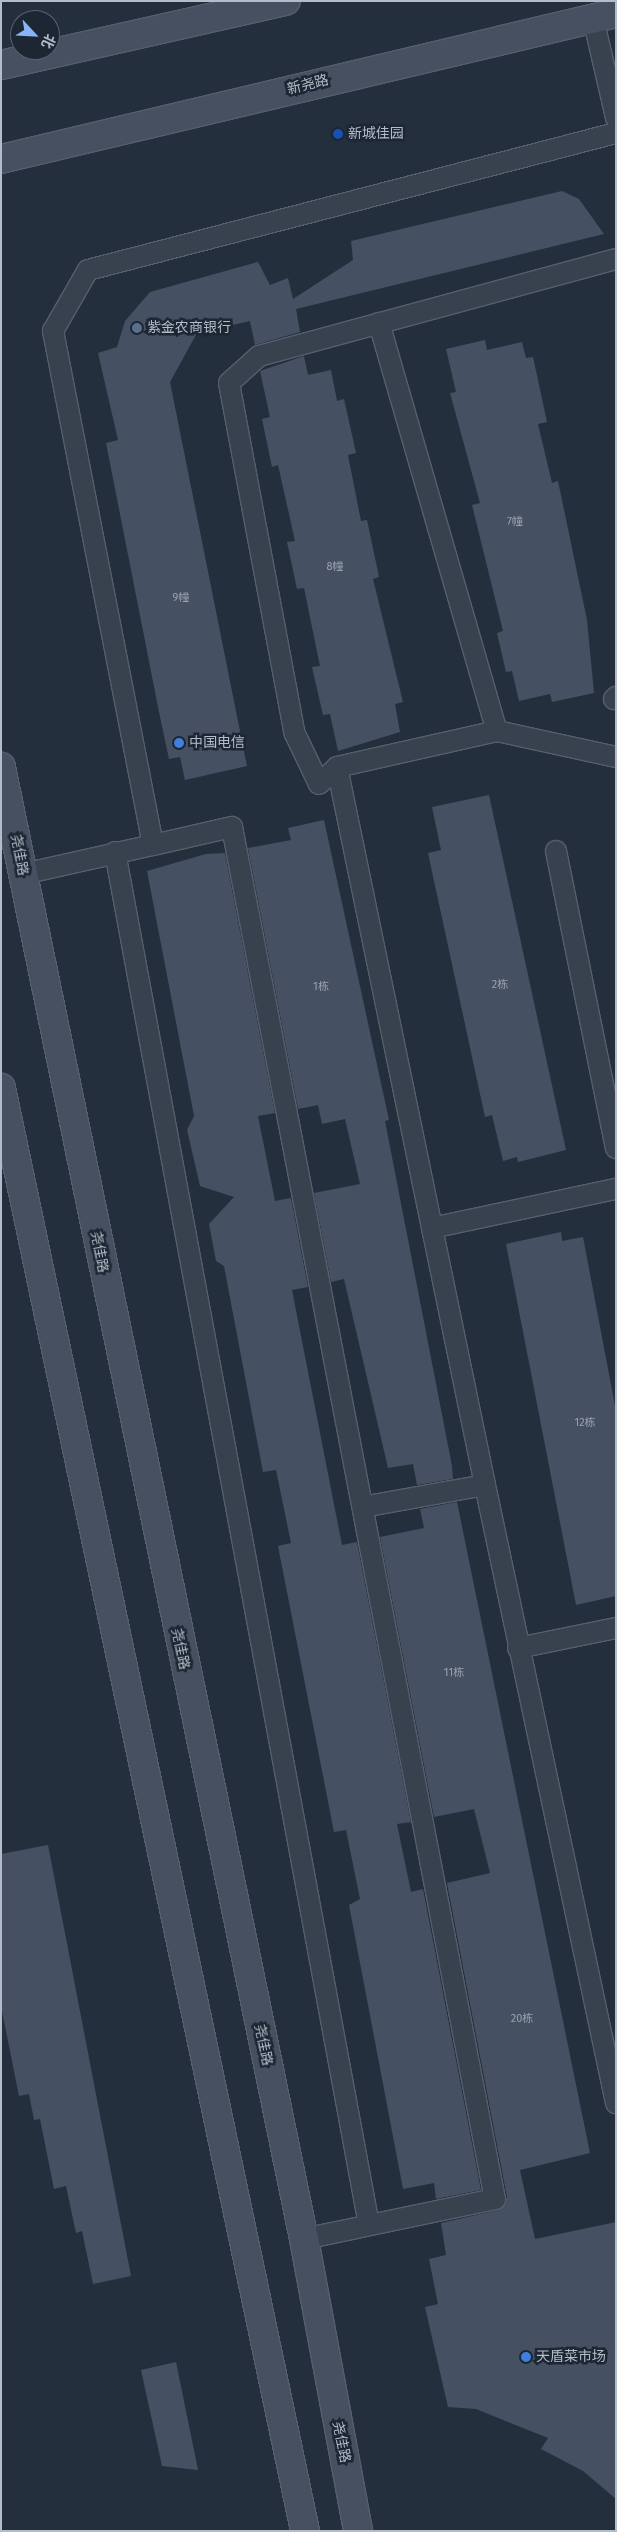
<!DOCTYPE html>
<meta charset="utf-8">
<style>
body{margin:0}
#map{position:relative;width:617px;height:2532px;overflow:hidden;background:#242f3e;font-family:"Fira Sans","Noto Sans SC",sans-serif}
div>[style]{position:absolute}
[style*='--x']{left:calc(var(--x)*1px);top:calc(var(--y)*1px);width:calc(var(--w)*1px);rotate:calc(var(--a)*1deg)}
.building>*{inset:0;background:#455162}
.roads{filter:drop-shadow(1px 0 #565f6c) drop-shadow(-1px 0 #565f6c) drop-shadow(0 1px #565f6c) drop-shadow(0 -1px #565f6c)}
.lane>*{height:20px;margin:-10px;padding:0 10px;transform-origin:10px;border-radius:10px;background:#38414e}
.secondary>*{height:28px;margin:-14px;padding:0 14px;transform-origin:14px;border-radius:14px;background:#465061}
.dots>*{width:14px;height:14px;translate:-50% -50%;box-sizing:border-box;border:2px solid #1d2633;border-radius:50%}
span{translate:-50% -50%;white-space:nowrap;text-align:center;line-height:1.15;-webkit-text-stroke:5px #1d2633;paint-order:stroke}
.number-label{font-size:11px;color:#98a1af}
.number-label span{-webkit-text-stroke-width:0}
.street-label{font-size:14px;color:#b4bcc9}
.poi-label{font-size:14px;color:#b4bcc9}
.left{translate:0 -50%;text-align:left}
.frame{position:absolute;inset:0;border:2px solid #b4bcc9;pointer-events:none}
.north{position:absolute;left:10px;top:10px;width:50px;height:50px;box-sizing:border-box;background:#1d2633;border:1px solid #59626f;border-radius:50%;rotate:115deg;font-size:14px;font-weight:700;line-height:20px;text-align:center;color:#b4bcc9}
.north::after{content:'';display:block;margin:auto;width:18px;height:22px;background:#8ab4f8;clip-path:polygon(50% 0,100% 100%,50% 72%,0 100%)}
</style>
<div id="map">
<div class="building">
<div style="clip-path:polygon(562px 191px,579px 199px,604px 234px,296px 309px,300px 332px,255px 345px,250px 321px,197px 333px,170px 382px,247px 766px,185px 780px,180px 757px,169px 759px,159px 712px,106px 443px,118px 440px,98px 353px,117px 347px,125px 321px,150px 292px,258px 262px,270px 285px,288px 278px,293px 299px,353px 260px,351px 241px)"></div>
<div style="clip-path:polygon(485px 340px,487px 350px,522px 342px,526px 358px,533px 357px,547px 422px,538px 424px,552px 483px,558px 481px,587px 620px,594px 693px,552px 702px,550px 694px,519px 701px,512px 671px,506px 672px,497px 633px,503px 631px,472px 505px,480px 503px,450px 393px,456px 392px,446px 349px)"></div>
<div style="clip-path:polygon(304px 356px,308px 375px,331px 370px,337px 401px,344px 399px,356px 453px,348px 455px,361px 521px,367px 520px,379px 577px,373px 579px,403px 702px,395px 704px,400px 732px,338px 751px,330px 714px,323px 715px,312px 667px,320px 666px,304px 588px,297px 589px,287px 542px,295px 541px,278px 465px,272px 467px,262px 419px,270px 417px,260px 371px)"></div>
<div style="clip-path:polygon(489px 795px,566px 1150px,518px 1162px,517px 1157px,503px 1161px,492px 1115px,485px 1117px,428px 853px,441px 850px,432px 807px)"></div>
<div style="clip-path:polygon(324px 820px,389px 1120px,385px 1121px,452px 1466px,453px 1479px,417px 1485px,413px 1464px,388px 1468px,344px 1279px,331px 1282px,314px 1193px,360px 1184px,345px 1119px,322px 1124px,318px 1105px,298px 1109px,248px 848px,291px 840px,288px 828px)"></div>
<div style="clip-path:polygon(225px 853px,275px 1113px,258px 1116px,275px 1201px,291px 1198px,308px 1287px,292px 1290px,342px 1545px,357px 1542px,411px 1822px,397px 1824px,411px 1892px,423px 1889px,481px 2190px,436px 2199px,434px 2183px,403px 2189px,349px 1905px,360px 1899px,346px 1830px,334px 1832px,278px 1546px,291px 1543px,276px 1470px,263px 1472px,224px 1266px,216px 1261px,209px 1224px,234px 1197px,200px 1186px,187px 1130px,194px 1116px,147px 871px,206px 854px)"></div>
<div style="clip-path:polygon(561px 1232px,562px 1241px,583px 1237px,616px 1411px,616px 1596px,576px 1605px,506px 1244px)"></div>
<div style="clip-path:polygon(457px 1502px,590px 2153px,520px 2170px,535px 2239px,616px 2222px,616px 2499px,583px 2471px,541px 2449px,548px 2438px,476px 2409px,448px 2407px,425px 2307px,438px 2304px,429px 2259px,446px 2255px,441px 2223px,498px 2210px,507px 2197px,447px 1883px,490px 1873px,474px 1809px,434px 1817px,380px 1537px,424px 1528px,420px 1509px)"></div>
<div style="clip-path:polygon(48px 1845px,131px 2276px,93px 2284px,82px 2231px,76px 2233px,66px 2186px,54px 2189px,40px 2119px,34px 2120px,29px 2094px,19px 2096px,1px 2006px,1px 1854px)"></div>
<div style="clip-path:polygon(176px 2362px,198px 2470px,162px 2466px,141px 2370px)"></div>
</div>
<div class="roads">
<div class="lane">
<div style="--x:593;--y:18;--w:103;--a:77"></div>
<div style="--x:616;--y:259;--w:370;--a:164.8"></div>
<div style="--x:259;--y:356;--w:40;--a:138"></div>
<div style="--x:229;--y:383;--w:357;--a:79.4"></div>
<div style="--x:295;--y:734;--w:55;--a:64.4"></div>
<div style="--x:319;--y:784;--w:25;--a:-43"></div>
<div style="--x:337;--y:767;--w:164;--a:-12.7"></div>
<div style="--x:497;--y:731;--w:122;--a:12.3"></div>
<div style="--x:379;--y:323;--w:425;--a:73.9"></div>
<div style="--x:614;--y:699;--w:3;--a:-45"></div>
<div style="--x:337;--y:767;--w:733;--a:78.35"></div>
<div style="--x:485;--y:1485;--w:124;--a:169.8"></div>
<div style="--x:153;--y:845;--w:81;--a:-12.8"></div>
<div style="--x:232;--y:827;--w:1397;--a:79.15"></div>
<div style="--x:495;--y:2199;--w:195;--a:168.2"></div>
<div style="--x:556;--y:851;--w:303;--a:78.6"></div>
<div style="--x:115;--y:852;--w:1396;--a:79.52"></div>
<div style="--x:23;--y:874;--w:133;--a:-12.6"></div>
<div style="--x:153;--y:845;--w:524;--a:-101.01"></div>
<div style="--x:53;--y:331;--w:70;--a:-60.2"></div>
<div style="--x:88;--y:270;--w:545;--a:-14.55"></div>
<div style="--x:432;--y:1228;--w:188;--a:-12"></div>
<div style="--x:485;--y:1485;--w:632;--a:78.03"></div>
<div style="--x:518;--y:1648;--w:100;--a:-11.5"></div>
</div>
<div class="secondary">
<div style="--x:1;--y:65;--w:292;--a:-12.7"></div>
<div style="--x:1;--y:159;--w:632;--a:-13.35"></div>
<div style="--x:1;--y:767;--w:1503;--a:78.37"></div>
<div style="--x:304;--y:2239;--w:297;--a:79.5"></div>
<div style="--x:1;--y:1088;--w:1475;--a:78.1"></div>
</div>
</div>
<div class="dots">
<div style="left:338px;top:134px;background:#1a4fb4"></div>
<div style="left:137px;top:328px;background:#5c6f8a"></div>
<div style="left:179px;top:743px;background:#3f7fe0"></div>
<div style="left:526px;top:2357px;background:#3f7fe0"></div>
</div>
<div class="number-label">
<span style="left:515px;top:522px">7幢</span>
<span style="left:335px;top:567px">8幢</span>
<span style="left:181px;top:598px">9幢</span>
<span style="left:500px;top:985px">2栋</span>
<span style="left:321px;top:987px">1栋</span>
<span style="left:585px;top:1423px">12栋</span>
<span style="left:454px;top:1673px">11栋</span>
<span style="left:522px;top:2019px">20栋</span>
</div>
<div class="street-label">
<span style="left:308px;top:85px;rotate:-14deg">新尧路</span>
<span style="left:19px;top:855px;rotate:79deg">尧佳路</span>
<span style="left:99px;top:1252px;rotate:79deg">尧佳路</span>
<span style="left:180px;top:1649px;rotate:78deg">尧佳路</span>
<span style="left:263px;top:2045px;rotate:78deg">尧佳路</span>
<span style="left:341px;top:2442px;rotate:79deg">尧佳路</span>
</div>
<div class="poi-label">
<span class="left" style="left:348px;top:134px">新城佳园</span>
<span class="left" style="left:147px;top:328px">紫金农商银行</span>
<span class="left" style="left:189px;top:743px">中国电信</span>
<span class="left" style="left:536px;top:2357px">天盾菜市场</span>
</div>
<div class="frame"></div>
<div class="north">北</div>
</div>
